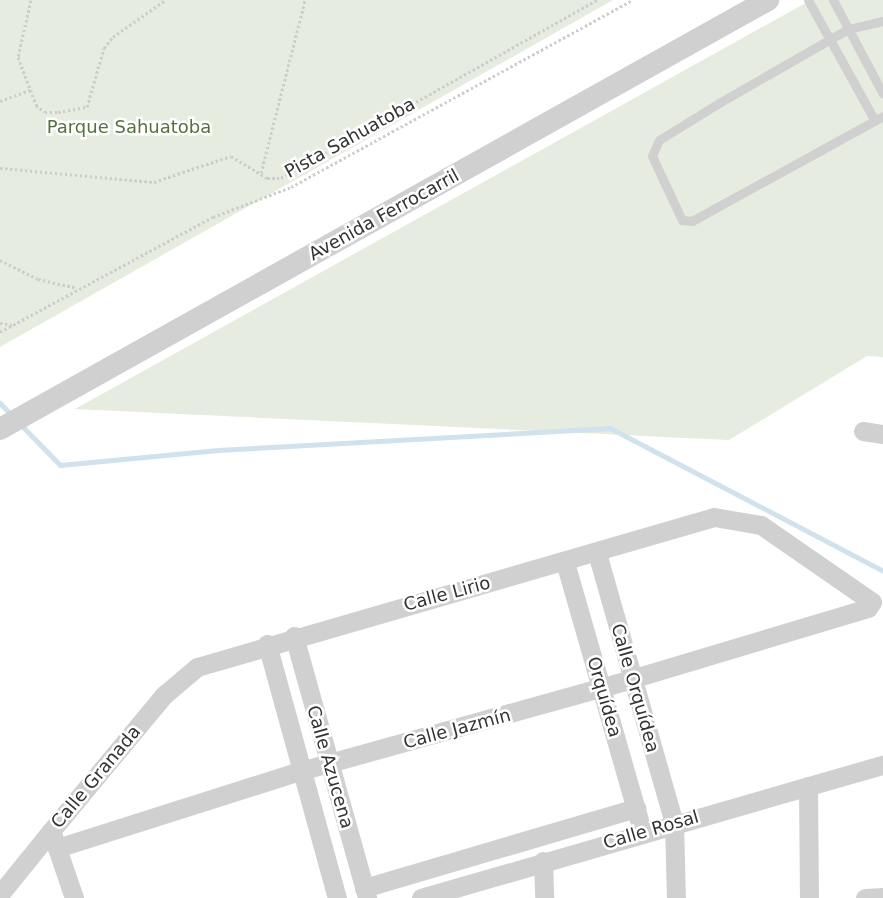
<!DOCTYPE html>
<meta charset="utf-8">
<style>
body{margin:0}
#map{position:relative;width:883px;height:898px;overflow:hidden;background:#fff;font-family:"DejaVu Sans",sans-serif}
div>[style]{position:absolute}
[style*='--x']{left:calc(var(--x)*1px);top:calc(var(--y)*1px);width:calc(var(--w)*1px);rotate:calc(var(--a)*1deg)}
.green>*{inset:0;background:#e6ecdf}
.stream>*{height:5px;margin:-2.5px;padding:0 2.5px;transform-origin:2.5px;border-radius:2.5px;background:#cfe2ee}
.path>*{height:3px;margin-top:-1.5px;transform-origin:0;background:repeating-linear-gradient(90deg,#cdcdcd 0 2.5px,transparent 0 5px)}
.service>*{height:9px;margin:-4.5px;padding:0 4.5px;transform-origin:4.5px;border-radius:4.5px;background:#d0d0d0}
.minor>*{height:19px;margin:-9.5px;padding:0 9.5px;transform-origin:9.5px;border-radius:9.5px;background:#d0d0d0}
.tertiary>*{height:22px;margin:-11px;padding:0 11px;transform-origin:11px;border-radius:11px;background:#d0d0d0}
span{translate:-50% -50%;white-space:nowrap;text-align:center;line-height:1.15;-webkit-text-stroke:5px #fff;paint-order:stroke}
.park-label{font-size:18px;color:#56703f}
.street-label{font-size:18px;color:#333}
</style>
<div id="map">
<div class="green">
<div style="clip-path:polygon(0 0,613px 0,0 347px)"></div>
<div style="clip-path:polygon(811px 0,883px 0,883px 357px,867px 356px,729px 440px,75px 409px)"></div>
</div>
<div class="stream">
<div style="--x:0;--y:403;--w:18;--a:47"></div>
<div style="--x:20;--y:424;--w:57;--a:45.7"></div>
<div style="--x:60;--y:465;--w:159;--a:-5.4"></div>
<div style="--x:218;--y:450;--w:393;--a:-3.2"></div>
<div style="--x:610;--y:428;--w:308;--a:27.6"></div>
</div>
<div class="path">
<div style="--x:31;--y:0;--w:58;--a:102.8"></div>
<div style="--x:18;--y:57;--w:51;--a:69.4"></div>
<div style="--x:36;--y:105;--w:11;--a:38"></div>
<div style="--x:45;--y:112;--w:13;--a:0"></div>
<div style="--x:58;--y:112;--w:29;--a:-10"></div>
<div style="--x:87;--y:107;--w:61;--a:-73.9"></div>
<div style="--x:104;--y:48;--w:14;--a:-51"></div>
<div style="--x:113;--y:37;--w:64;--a:-35.4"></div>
<div style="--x:0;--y:101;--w:33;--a:-20"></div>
<div style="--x:0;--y:168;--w:155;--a:5.2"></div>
<div style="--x:154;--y:182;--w:81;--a:-18.7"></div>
<div style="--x:231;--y:156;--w:42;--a:31.4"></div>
<div style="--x:267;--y:178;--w:14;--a:0"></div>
<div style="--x:281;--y:178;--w:363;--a:-29.4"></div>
<div style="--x:261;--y:173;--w:179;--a:-75.7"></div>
<div style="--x:0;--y:260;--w:42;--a:26.6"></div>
<div style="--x:38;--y:279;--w:39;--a:13"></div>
<div style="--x:0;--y:323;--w:12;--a:9"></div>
<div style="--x:0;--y:332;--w:242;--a:-28.4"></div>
<div style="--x:213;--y:217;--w:84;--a:-21"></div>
<div style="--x:291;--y:187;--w:390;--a:-28.7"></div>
</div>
<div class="service">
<div style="--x:808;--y:0;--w:138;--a:61"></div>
<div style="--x:833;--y:0;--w:106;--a:62"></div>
<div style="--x:883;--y:21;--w:36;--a:167"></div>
<div style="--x:848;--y:29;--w:149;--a:150.2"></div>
<div style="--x:719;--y:103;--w:70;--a:148.3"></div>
<div style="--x:659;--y:140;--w:17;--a:114"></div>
<div style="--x:652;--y:156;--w:71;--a:64.9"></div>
<div style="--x:682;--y:220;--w:10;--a:6"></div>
<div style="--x:692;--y:221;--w:218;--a:-28.8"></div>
</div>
<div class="minor">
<div style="--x:863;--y:431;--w:20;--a:9"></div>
<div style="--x:597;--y:553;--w:281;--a:74.1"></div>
<div style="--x:674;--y:823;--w:75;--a:88.5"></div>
<div style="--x:565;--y:562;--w:268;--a:74"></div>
<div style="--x:294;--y:636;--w:272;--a:74.4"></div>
<div style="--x:267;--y:644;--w:263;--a:74.6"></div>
<div style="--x:808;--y:786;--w:112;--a:89.5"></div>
<div style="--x:57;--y:848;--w:53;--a:71.2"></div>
<div style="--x:543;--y:861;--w:37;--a:88"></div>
<div style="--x:364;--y:888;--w:284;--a:-16.4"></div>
<div style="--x:0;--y:894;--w:81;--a:-51"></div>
<div style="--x:51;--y:831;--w:177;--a:-50.3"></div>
<div style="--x:164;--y:695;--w:43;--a:-40.3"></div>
<div style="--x:197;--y:667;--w:538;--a:-16.18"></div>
<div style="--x:714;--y:517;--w:48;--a:9.7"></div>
<div style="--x:761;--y:525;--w:135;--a:34.7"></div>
<div style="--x:872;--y:602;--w:7;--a:124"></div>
<div style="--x:868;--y:608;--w:246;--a:163.3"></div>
<div style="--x:632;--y:679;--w:341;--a:164.5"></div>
<div style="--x:303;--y:770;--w:258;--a:162.4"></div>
<div style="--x:57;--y:848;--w:18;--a:-109"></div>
<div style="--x:421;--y:898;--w:481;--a:-16.1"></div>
<div style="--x:865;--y:898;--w:18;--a:-3"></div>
</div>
<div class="tertiary">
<div style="--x:0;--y:429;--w:880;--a:-29.19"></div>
</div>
<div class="park-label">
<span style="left:129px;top:127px">Parque Sahuatoba</span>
</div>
<div class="street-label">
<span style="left:350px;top:138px;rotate:-29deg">Pista Sahuatoba</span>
<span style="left:384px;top:215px;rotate:-29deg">Avenida Ferrocarril</span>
<span style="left:447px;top:594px;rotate:-15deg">Calle Lirio</span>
<span style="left:635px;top:688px;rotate:74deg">Calle Orquídea</span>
<span style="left:604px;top:697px;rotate:74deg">Orquídea</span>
<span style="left:457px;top:729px;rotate:-15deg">Calle Jazmín</span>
<span style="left:330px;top:767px;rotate:74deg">Calle Azucena</span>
<span style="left:96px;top:777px;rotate:-50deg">Calle Granada</span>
<span style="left:651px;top:830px;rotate:-16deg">Calle Rosal</span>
</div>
</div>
